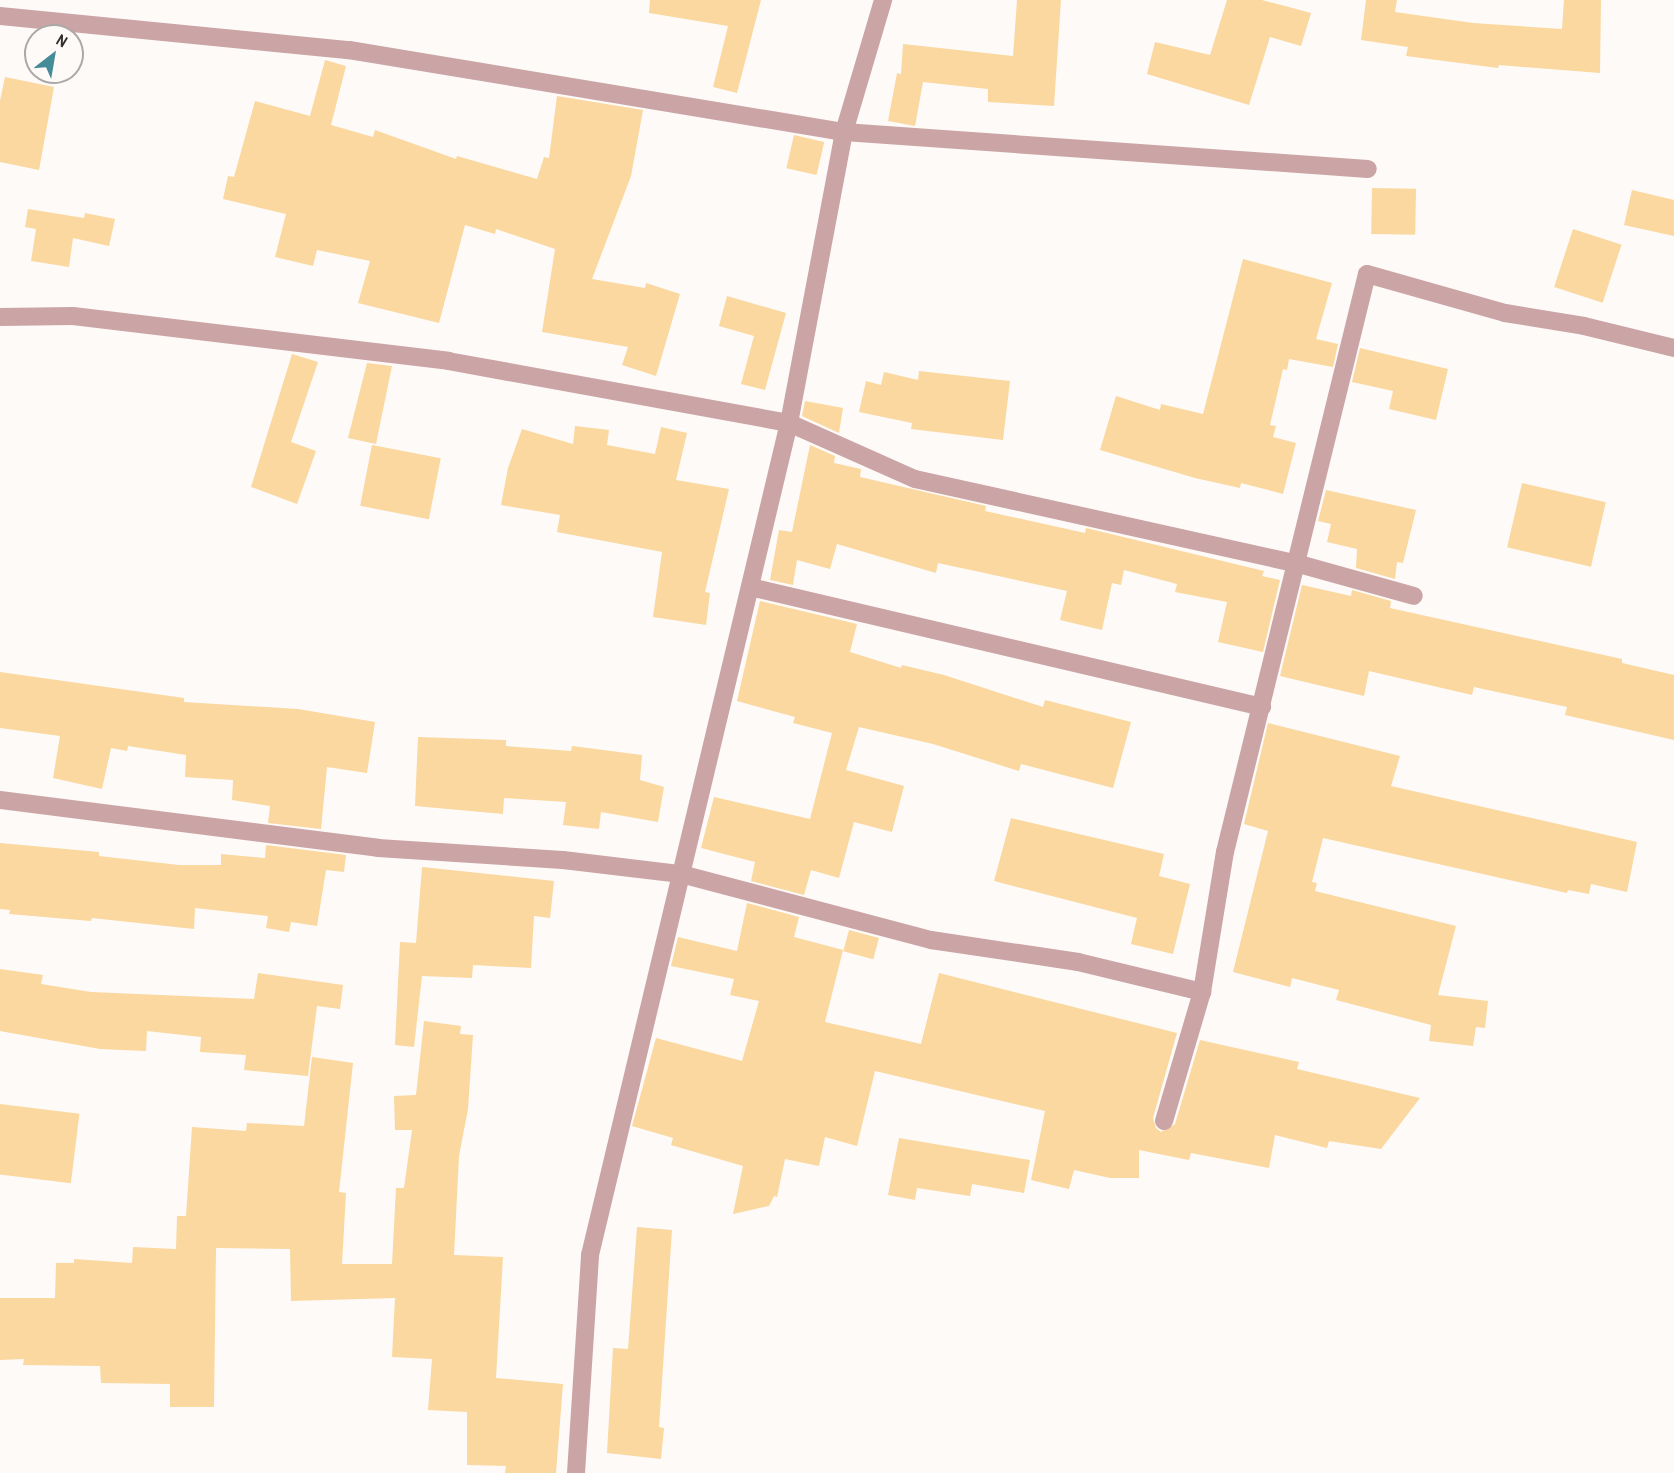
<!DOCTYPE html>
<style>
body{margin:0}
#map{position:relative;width:1674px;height:1473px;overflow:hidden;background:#fefaf8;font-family:"Archivo Narrow",sans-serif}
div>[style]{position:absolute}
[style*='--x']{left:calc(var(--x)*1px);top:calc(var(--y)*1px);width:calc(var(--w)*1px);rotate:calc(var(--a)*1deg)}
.building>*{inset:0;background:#fad89f;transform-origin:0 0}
.minor>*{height:18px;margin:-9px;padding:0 9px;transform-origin:9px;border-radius:9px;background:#cba4a6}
span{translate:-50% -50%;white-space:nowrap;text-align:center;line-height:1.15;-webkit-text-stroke:4.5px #fefaf8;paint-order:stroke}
.north{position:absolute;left:24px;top:24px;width:60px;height:60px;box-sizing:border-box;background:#fefaf8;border:2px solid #aca8a7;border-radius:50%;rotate:31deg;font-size:16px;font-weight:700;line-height:24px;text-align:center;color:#302e2e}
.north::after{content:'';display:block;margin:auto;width:21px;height:27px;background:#468b98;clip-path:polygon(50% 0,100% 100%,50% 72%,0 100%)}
</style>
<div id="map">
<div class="building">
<div style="clip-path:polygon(650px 0,761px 0,737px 93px,713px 87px,728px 26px,649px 13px)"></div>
<div style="clip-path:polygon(1017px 0,1061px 0,1054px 106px,988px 102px,988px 89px,923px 82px,915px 126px,888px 121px,897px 73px,901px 74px,903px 44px,1013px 56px)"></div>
<div style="clip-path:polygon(1227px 0,1262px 0,1311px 13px,1301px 46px,1270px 37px,1249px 105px,1147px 74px,1155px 42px,1210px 55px)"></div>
<div style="clip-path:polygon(1366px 0,1397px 0,1395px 12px,1473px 23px,1562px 29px,1564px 0,1601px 0,1600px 73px,1499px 65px,1498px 68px,1406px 56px,1408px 47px,1361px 40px)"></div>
<div style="clip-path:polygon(325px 60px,346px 66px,331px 125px,373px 137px,375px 130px,456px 159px,457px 156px,537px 179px,544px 157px,549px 158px,557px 96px,643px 110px,631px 176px,592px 279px,645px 288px,646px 283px,680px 294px,656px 376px,622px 365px,628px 347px,542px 332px,555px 249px,496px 229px,495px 234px,465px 225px,439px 323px,358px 303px,370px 261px,317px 250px,313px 266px,275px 257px,286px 214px,223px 199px,228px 176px,234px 177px,255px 101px,310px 116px)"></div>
<div style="clip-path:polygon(5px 77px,54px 87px,39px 170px,0 162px,0 101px)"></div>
<div style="left:794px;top:135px;width:31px;height:34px;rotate:13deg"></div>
<div style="left:1372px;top:188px;width:44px;height:46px;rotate:1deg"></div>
<div style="clip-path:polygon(1632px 190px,1674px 200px,1674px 236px,1624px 225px)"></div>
<div style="clip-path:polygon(28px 209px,84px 218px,85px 213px,115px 219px,109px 246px,73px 238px,69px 267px,31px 261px,36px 229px,25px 227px)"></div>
<div style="left:1573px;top:229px;width:51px;height:61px;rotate:18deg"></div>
<div style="clip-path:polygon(1243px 259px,1332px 283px,1316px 339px,1338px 344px,1333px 367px,1289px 359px,1287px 370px,1283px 369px,1270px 425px,1276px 426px,1273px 437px,1296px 443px,1283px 494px,1241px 483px,1240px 488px,1195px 478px,1100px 450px,1116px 396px,1160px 410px,1161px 404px,1203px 414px)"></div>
<div style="clip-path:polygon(727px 296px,786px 313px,765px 390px,741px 384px,754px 336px,719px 326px)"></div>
<div style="clip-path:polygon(1360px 348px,1448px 369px,1436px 420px,1389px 409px,1393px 391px,1352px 382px)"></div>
<div style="clip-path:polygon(292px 354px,318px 362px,291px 442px,316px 451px,297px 504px,251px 487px)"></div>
<div style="clip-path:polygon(367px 363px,392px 366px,376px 444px,348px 438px)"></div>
<div style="clip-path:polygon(919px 371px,1010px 381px,1003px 440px,911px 429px,912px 423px,859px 412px,866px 381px,881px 385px,884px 372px,918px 380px)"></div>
<div style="clip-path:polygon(805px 401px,843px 408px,839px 433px,802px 416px)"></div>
<div style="clip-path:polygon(575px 426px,609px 430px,607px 445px,655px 454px,661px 427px,687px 433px,676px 480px,729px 489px,705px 592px,710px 593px,706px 625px,653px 617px,662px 552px,557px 532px,560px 515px,501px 505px,508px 468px,522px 429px,573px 444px)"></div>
<div style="left:372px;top:445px;width:70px;height:62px;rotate:11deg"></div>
<div style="clip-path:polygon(810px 445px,835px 456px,834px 463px,861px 469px,860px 477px,986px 506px,985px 511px,1085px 533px,1086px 528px,1264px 571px,1262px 576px,1280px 580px,1263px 652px,1218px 642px,1227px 602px,1175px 592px,1177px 584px,1124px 570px,1121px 585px,1112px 583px,1102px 630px,1060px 620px,1067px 591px,938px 563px,936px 573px,837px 544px,830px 569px,797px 560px,793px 585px,770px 580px,779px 530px,792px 532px)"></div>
<div style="left:1522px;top:483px;width:86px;height:66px;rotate:13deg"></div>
<div style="clip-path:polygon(1326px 490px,1416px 510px,1403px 563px,1397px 562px,1395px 579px,1356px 568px,1357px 549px,1327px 542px,1331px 524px,1318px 521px)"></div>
<div style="clip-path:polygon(1302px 585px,1351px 596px,1352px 590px,1391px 601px,1390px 608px,1622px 659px,1622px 663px,1674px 675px,1674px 740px,1565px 715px,1567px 707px,1474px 687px,1472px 695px,1369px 671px,1364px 696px,1280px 676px)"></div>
<div style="clip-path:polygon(760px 601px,857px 624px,850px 652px,901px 668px,902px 665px,944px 675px,1043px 707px,1045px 700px,1131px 722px,1113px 788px,1021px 764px,1019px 771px,933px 744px,859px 727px,846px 770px,904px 786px,892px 832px,854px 822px,839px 878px,811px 870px,804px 895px,751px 881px,755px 862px,701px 848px,714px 797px,810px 819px,832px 733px,793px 723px,795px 717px,737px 701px)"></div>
<div style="clip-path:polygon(0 672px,184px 698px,184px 702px,298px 709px,375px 722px,367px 773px,327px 767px,321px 829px,268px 823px,270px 806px,232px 800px,233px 780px,185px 777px,186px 755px,128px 746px,127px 751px,111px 748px,102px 789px,53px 778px,60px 736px,0 728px)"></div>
<div style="clip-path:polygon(1268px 723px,1400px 756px,1391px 786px,1637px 842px,1627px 892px,1591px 884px,1589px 894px,1568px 890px,1567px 893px,1323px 838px,1312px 882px,1317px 883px,1315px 891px,1456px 926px,1438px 995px,1488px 1001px,1485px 1028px,1476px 1027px,1473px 1046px,1429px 1041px,1431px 1025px,1336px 1000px,1339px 990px,1292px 978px,1290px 987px,1233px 972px,1268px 831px,1244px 824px)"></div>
<div style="clip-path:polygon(418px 737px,506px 740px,506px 746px,571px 751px,572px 746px,642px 755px,640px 780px,664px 787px,658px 822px,601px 812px,599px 829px,563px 825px,566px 802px,504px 798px,503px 814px,415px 806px)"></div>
<div style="clip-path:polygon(1011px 818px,1164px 854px,1159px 876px,1190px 884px,1173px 954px,1131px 944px,1137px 918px,994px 881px)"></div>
<div style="clip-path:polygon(0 843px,99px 852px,99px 856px,179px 865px,221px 865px,221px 854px,265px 858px,266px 845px,346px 855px,344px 872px,326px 870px,317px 926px,291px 922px,289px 932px,266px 928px,268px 916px,195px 908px,194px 929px,92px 918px,91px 921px,9px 914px,10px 910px,0 909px)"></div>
<div style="clip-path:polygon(422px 867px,554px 881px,550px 918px,534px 916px,531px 968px,473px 965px,472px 978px,422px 976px,414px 1047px,395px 1045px,400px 942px,416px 943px)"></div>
<div style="clip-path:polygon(747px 903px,799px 917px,794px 937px,843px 950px,825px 1022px,921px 1044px,939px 973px,1177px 1033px,1153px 1118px,1156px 1128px,1161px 1132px,1175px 1124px,1200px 1040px,1299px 1062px,1297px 1069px,1420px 1098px,1381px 1149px,1329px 1141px,1327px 1148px,1275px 1135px,1269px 1168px,1191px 1153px,1189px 1160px,1139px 1150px,1139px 1178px,1110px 1178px,1074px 1170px,1069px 1189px,1031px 1180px,1045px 1111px,875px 1071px,857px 1146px,825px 1137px,819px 1166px,785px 1159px,777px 1197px,774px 1196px,769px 1206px,733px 1214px,743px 1166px,671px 1145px,673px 1138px,632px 1126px,656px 1038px,742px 1061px,759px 1001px,730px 995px,734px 979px,671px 966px,678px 937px,737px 951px)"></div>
<div style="left:849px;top:930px;width:31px;height:22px;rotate:15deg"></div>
<div style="clip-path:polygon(0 969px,43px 975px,41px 984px,91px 992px,254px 999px,258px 973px,343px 985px,340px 1009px,317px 1006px,308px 1076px,244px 1070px,246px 1055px,200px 1052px,201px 1037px,147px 1031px,146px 1051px,100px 1049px,0 1031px)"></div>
<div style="clip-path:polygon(424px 1021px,461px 1026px,460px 1034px,473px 1035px,468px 1109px,459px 1156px,454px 1255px,503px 1257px,496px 1378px,563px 1384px,556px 1473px,505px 1473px,506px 1466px,467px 1465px,467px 1412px,428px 1410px,432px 1359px,392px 1357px,395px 1298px,291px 1301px,290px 1249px,216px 1248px,214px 1407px,170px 1407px,170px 1384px,101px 1383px,100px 1366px,23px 1365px,24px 1359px,0 1360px,0 1298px,55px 1298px,56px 1263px,74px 1263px,74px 1259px,132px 1263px,133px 1247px,176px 1249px,177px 1216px,186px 1216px,192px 1127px,246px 1131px,247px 1123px,304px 1126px,312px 1057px,353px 1063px,339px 1192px,346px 1193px,342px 1264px,392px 1264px,396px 1188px,404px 1188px,412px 1130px,395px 1130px,394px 1096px,416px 1095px)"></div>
<div style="left:0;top:1104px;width:80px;height:70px;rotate:7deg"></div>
<div style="clip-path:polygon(899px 1138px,1030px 1160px,1024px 1193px,972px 1184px,970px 1196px,917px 1188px,915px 1200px,888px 1195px)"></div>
<div style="clip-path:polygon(637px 1227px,672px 1230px,659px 1427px,664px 1428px,661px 1459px,607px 1453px,613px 1348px,628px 1349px)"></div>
</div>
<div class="minor">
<div style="--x:0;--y:16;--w:351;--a:5.6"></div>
<div style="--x:349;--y:50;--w:502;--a:9.41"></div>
<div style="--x:844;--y:132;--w:525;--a:4.04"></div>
<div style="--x:0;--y:317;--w:73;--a:-0.8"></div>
<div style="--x:73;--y:316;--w:378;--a:6.8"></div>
<div style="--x:448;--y:361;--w:347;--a:10.3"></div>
<div style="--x:789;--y:423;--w:138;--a:24"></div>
<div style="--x:915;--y:479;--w:393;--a:12.5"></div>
<div style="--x:1299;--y:564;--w:119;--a:15.5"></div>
<div style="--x:750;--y:587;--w:526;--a:13.19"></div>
<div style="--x:0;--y:800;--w:381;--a:7.2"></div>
<div style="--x:378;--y:848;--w:185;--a:3.7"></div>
<div style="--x:563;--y:860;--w:119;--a:6.8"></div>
<div style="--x:681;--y:874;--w:259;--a:14.8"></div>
<div style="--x:931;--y:940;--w:149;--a:8.5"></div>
<div style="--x:1078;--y:962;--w:128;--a:13.6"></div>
<div style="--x:1164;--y:1121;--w:134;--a:-73.6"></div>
<div style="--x:1202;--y:992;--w:142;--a:-80.7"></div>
<div style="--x:1225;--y:852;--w:595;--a:-76.2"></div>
<div style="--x:1367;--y:274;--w:143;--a:15.8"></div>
<div style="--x:1505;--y:313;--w:80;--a:9.3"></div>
<div style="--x:1584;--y:326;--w:93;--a:13.7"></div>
<div style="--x:576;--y:1473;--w:218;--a:-86.3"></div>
<div style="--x:590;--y:1255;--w:855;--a:-76.55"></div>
<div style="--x:789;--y:423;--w:296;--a:-79.3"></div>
<div style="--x:844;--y:132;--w:138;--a:-73.5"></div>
</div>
<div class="north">N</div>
</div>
